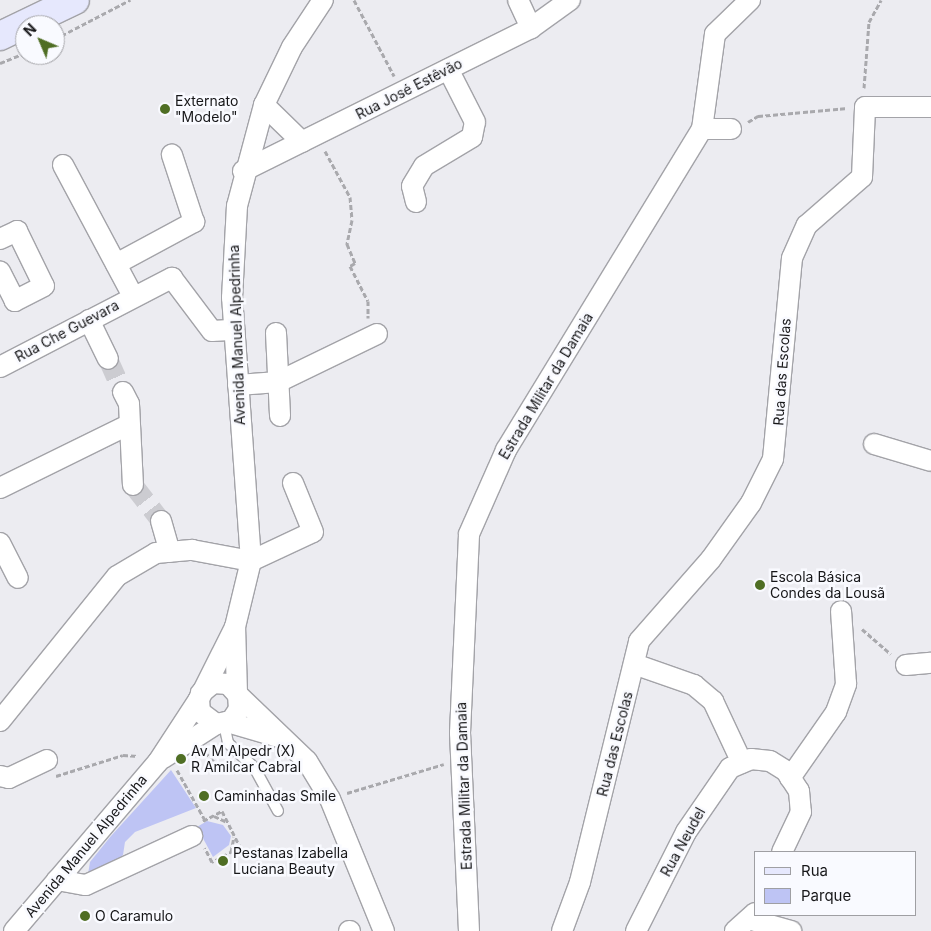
<!DOCTYPE html>
<meta charset="utf-8">
<style>
body{margin:0}
#map{position:relative;width:931px;height:931px;overflow:hidden;background:#ececf1;font-family:Inter,sans-serif}
div>[style]{position:absolute}
[style*='--x']{left:calc(var(--x)*1px);top:calc(var(--y)*1px);width:calc(var(--w)*1px);rotate:calc(var(--a)*1deg)}
.green>*{inset:0;background:#bec4f4}
.street-tunnel>*{height:20px;margin-top:-10px;transform-origin:0;background:repeating-linear-gradient(90deg,#ccccd1 0 20px,transparent 0 30px)}
.path>*{height:3px;margin-top:-1.5px;transform-origin:0;background:repeating-linear-gradient(90deg,#a9a9ad 0 5px,transparent 0 7.5px)}
.roads{filter:drop-shadow(1px 0 #a3a3a8) drop-shadow(-1px 0 #a3a3a8) drop-shadow(0 1px #a3a3a8) drop-shadow(0 -1px #a3a3a8)}
.lane>*{height:10px;margin:-5px;padding:0 5px;transform-origin:5px;border-radius:5px;background:#fff}
.street>*{height:20px;margin:-10px;padding:0 10px;transform-origin:10px;border-radius:10px;background:#fff}
.secondary>*{height:28px;margin:-14px;padding:0 14px;transform-origin:14px;border-radius:14px;background:#e6e8fd}
.dots>*{width:14px;height:14px;translate:-50% -50%;box-sizing:border-box;border:2px solid #f9faff;border-radius:50%}
span{translate:-50% -50%;white-space:nowrap;text-align:center;line-height:1.15;-webkit-text-stroke:5px #f9faff;paint-order:stroke}
.street-label{font-size:14px;color:#171719}
.poi-label{font-size:14px;color:#171719}
.left{translate:0 -50%;text-align:left}
.legend{position:absolute;left:754px;top:851px;width:162px;height:65px;box-sizing:border-box;background:#f9faff;border:1px solid #9f9fa3;margin:0;padding:6px 9px;list-style:none;font-size:15px;color:#171719}
.legend li{display:flex;align-items:center;gap:10px;height:25px}
.legend b{width:25px;border:1px solid #9f9fa3}
.north{position:absolute;left:15px;top:15px;width:50px;height:50px;box-sizing:border-box;background:#f9faff;border:1px solid #9f9fa3;border-radius:50%;rotate:315deg;font-size:14px;font-weight:700;line-height:20px;text-align:center;color:#171719}
.north::after{content:'';display:block;margin:auto;width:18px;height:22px;background:#4f6e24;clip-path:polygon(50% 0,100% 100%,50% 72%,0 100%)}
</style>
<div id="map">
<div class="green">
<div style="clip-path:polygon(171px 770px,196px 808px,135px 832px,125px 842px,123px 855px,103px 871px,88px 874px,90px 862px,111px 836px)"></div>
<div style="clip-path:polygon(207px 821px,223px 825px,231px 836px,229px 845px,213px 857px,197px 827px)"></div>
</div>
<div class="street-tunnel">
<div style="--x:108;--y:359;--w:36;--a:66"></div>
<div style="--x:133;--y:485;--w:46;--a:52.1"></div>
</div>
<div class="path">
<div style="--x:354;--y:0;--w:86;--a:62.2"></div>
<div style="--x:55;--y:39;--w:85;--a:-27.5"></div>
<div style="--x:0;--y:63;--w:27;--a:-22"></div>
<div style="--x:864;--y:88;--w:66;--a:-85.7"></div>
<div style="--x:869;--y:22;--w:25;--a:-61"></div>
<div style="--x:748;--y:122;--w:12;--a:-31"></div>
<div style="--x:758;--y:116;--w:90;--a:-5.1"></div>
<div style="--x:325;--y:151;--w:52;--a:61.5"></div>
<div style="--x:350;--y:197;--w:23;--a:85"></div>
<div style="--x:352;--y:220;--w:25;--a:102"></div>
<div style="--x:347;--y:244;--w:21;--a:67"></div>
<div style="--x:355;--y:263;--w:6;--a:149"></div>
<div style="--x:350;--y:266;--w:39;--a:63"></div>
<div style="--x:368;--y:301;--w:17;--a:90"></div>
<div style="--x:862;--y:629;--w:38;--a:41"></div>
<div style="--x:205;--y:752;--w:26;--a:47"></div>
<div style="--x:223;--y:771;--w:11;--a:-49"></div>
<div style="--x:177;--y:770;--w:57;--a:60.8"></div>
<div style="--x:56;--y:776;--w:70;--a:-17.4"></div>
<div style="--x:123;--y:755;--w:15;--a:4"></div>
<div style="--x:347;--y:793;--w:101;--a:-16.6"></div>
<div style="--x:214;--y:816;--w:14;--a:25"></div>
<div style="--x:203;--y:821;--w:21;--a:-28"></div>
<div style="--x:222;--y:811;--w:40;--a:63.4"></div>
<div style="--x:240;--y:847;--w:32;--a:152"></div>
<div style="--x:212;--y:862;--w:16;--a:-117"></div>
<div style="--x:231;--y:852;--w:15;--a:-79"></div>
</div>
<div class="roads">
<div class="lane">
<div style="--x:224;--y:724;--w:19;--a:78"></div>
<div style="--x:228;--y:743;--w:35;--a:43"></div>
<div style="--x:254;--y:767;--w:50;--a:61.4"></div>
</div>
<div class="street">
<div style="--x:518;--y:0;--w:31;--a:65"></div>
<div style="--x:264;--y:105;--w:53;--a:44.2"></div>
<div style="--x:702;--y:129;--w:29;--a:0"></div>
<div style="--x:63;--y:165;--w:149;--a:61.9"></div>
<div style="--x:243;--y:171;--w:322;--a:-26.4"></div>
<div style="--x:531;--y:28;--w:48;--a:-35.7"></div>
<div style="--x:416;--y:202;--w:16;--a:-104"></div>
<div style="--x:412;--y:186;--w:23;--a:-59"></div>
<div style="--x:424;--y:166;--w:56;--a:-31.1"></div>
<div style="--x:472;--y:137;--w:15;--a:-79"></div>
<div style="--x:475;--y:122;--w:59;--a:-117"></div>
<div style="--x:0;--y:239;--w:19;--a:-25"></div>
<div style="--x:17;--y:231;--w:61;--a:63.9"></div>
<div style="--x:44;--y:286;--w:33;--a:153"></div>
<div style="--x:15;--y:301;--w:33;--a:-117"></div>
<div style="--x:116;--y:264;--w:89;--a:-28.3"></div>
<div style="--x:194;--y:222;--w:71;--a:-108.2"></div>
<div style="--x:89;--y:320;--w:43;--a:64"></div>
<div style="--x:276;--y:333;--w:83;--a:87.2"></div>
<div style="--x:0;--y:367;--w:194;--a:-27.4"></div>
<div style="--x:172;--y:278;--w:66;--a:53"></div>
<div style="--x:212;--y:331;--w:22;--a:-3"></div>
<div style="--x:238;--y:385;--w:40;--a:-4.3"></div>
<div style="--x:278;--y:382;--w:110;--a:-25.9"></div>
<div style="--x:123;--y:392;--w:13;--a:63"></div>
<div style="--x:129;--y:404;--w:81;--a:87.2"></div>
<div style="--x:874;--y:444;--w:59;--a:16.6"></div>
<div style="--x:0;--y:488;--w:143;--a:-26.2"></div>
<div style="--x:161;--y:521;--w:32;--a:74"></div>
<div style="--x:0;--y:543;--w:39;--a:63"></div>
<div style="--x:634;--y:664;--w:64;--a:19.3"></div>
<div style="--x:694;--y:685;--w:25;--a:40"></div>
<div style="--x:713;--y:701;--w:68;--a:64.9"></div>
<div style="--x:906;--y:665;--w:25;--a:-5"></div>
<div style="--x:237;--y:693;--w:66;--a:-91.7"></div>
<div style="--x:235;--y:627;--w:68;--a:-76.4"></div>
<div style="--x:251;--y:561;--w:264;--a:-94.1"></div>
<div style="--x:232;--y:298;--w:92;--a:-86.9"></div>
<div style="--x:237;--y:206;--w:105;--a:-75"></div>
<div style="--x:264;--y:105;--w:64;--a:-64.2"></div>
<div style="--x:292;--y:47;--w:56;--a:-56.6"></div>
<div style="--x:238;--y:695;--w:95;--a:43.7"></div>
<div style="--x:307;--y:761;--w:44;--a:58.8"></div>
<div style="--x:330;--y:799;--w:143;--a:67.8"></div>
<div style="--x:199;--y:699;--w:13;--a:86"></div>
<div style="--x:200;--y:712;--w:20;--a:37"></div>
<div style="--x:216;--y:724;--w:15;--a:-11"></div>
<div style="--x:231;--y:721;--w:14;--a:-56"></div>
<div style="--x:239;--y:709;--w:14;--a:-94"></div>
<div style="--x:238;--y:695;--w:15;--a:-132"></div>
<div style="--x:228;--y:684;--w:15;--a:-176"></div>
<div style="--x:213;--y:683;--w:16;--a:140"></div>
<div style="--x:0;--y:721;--w:186;--a:-51.1"></div>
<div style="--x:117;--y:576;--w:45;--a:-30.5"></div>
<div style="--x:156;--y:553;--w:36;--a:-5"></div>
<div style="--x:192;--y:550;--w:60;--a:10.6"></div>
<div style="--x:251;--y:561;--w:68;--a:-25.1"></div>
<div style="--x:313;--y:532;--w:53;--a:-112.2"></div>
<div style="--x:227;--y:722;--w:57;--a:16.2"></div>
<div style="--x:163;--y:758;--w:63;--a:-32.7"></div>
<div style="--x:0;--y:776;--w:9;--a:13"></div>
<div style="--x:9;--y:778;--w:42;--a:-25.3"></div>
<div style="--x:790;--y:778;--w:80;--a:-55.1"></div>
<div style="--x:836;--y:712;--w:30;--a:-70"></div>
<div style="--x:846;--y:684;--w:73;--a:-93.9"></div>
<div style="--x:57;--y:880;--w:29;--a:10"></div>
<div style="--x:86;--y:885;--w:117;--a:-24.8"></div>
<div style="--x:752;--y:920;--w:41;--a:15.8"></div>
<div style="--x:14;--y:931;--w:222;--a:-49.6"></div>
<div style="--x:158;--y:762;--w:75;--a:-56.9"></div>
<div style="--x:199;--y:699;--w:80;--a:-63.4"></div>
<div style="--x:349;--y:931;--w:1;--a:0"></div>
<div style="--x:469;--y:931;--w:198;--a:-92.6"></div>
<div style="--x:460;--y:733;--w:199;--a:-87.4"></div>
<div style="--x:469;--y:534;--w:92;--a:-66.2"></div>
<div style="--x:506;--y:450;--w:376;--a:-58.6"></div>
<div style="--x:702;--y:129;--w:96;--a:-82.2"></div>
<div style="--x:715;--y:34;--w:49;--a:-44.2"></div>
<div style="--x:562;--y:931;--w:52;--a:-69.8"></div>
<div style="--x:580;--y:882;--w:248;--a:-76.2"></div>
<div style="--x:639;--y:641;--w:109;--a:-48.7"></div>
<div style="--x:711;--y:559;--w:69;--a:-54.5"></div>
<div style="--x:751;--y:503;--w:49;--a:-63.4"></div>
<div style="--x:773;--y:459;--w:202;--a:-84.6"></div>
<div style="--x:792;--y:258;--w:36;--a:-66"></div>
<div style="--x:807;--y:225;--w:73;--a:-41.1"></div>
<div style="--x:862;--y:177;--w:70;--a:-87.5"></div>
<div style="--x:865;--y:107;--w:66;--a:0"></div>
<div style="--x:636;--y:931;--w:111;--a:-63.2"></div>
<div style="--x:686;--y:832;--w:78;--a:-55.5"></div>
<div style="--x:730;--y:768;--w:23;--a:-23"></div>
<div style="--x:751;--y:759;--w:19;--a:6"></div>
<div style="--x:770;--y:761;--w:19;--a:32"></div>
<div style="--x:786;--y:771;--w:24;--a:57"></div>
<div style="--x:799;--y:791;--w:21;--a:85"></div>
<div style="--x:801;--y:812;--w:44;--a:115.4"></div>
<div style="--x:735;--y:931;--w:27;--a:-42"></div>
</div>
<div class="secondary">
<div style="--x:0;--y:36;--w:83;--a:-25.6"></div>
</div>
</div>
<div class="dots">
<div style="left:165px;top:109px;background:#4f6e24"></div>
<div style="left:760px;top:585px;background:#4f6e24"></div>
<div style="left:181px;top:759px;background:#4f6e24"></div>
<div style="left:204px;top:796px;background:#4f6e24"></div>
<div style="left:223px;top:861px;background:#4f6e24"></div>
<div style="left:85px;top:916px;background:#4f6e24"></div>
</div>
<div class="street-label">
<span style="left:409px;top:89px;rotate:-27deg">Rua José Estêvão</span>
<span style="left:67px;top:331px;rotate:-28deg">Rua Che Guevara</span>
<span style="left:237px;top:335px;rotate:-92deg">Avenida Manuel Alpedrinha</span>
<span style="left:782px;top:372px;rotate:-86deg">Rua das Escolas</span>
<span style="left:546px;top:386px;rotate:-59deg">Estrada Militar da Damaia</span>
<span style="left:615px;top:744px;rotate:-76deg">Rua das Escolas</span>
<span style="left:464px;top:786px;rotate:-92deg">Estrada Militar da Damaia</span>
<span style="left:683px;top:842px;rotate:-61deg">Rua Neudel</span>
<span style="left:86px;top:846px;rotate:-50deg">Avenida Manuel Alpedrinha</span>
</div>
<div class="poi-label">
<span class="left" style="left:175px;top:109px">Externato<br>"Modelo"</span>
<span class="left" style="left:770px;top:585px">Escola Básica<br>Condes da Lousã</span>
<span class="left" style="left:191px;top:759px">Av M Alpedr (X)<br>R Amilcar Cabral</span>
<span class="left" style="left:214px;top:796px">Caminhadas Smile</span>
<span class="left" style="left:233px;top:861px">Pestanas Izabella<br>Luciana Beauty</span>
<span class="left" style="left:95px;top:916px">O Caramulo</span>
</div>
<ul class="legend">
<li><b style="height:6px;background:#e6e8fd"></b>Rua</li>
<li><b style="height:14px;background:#bec4f4"></b>Parque</li>
</ul>
<div class="north">N</div>
</div>
